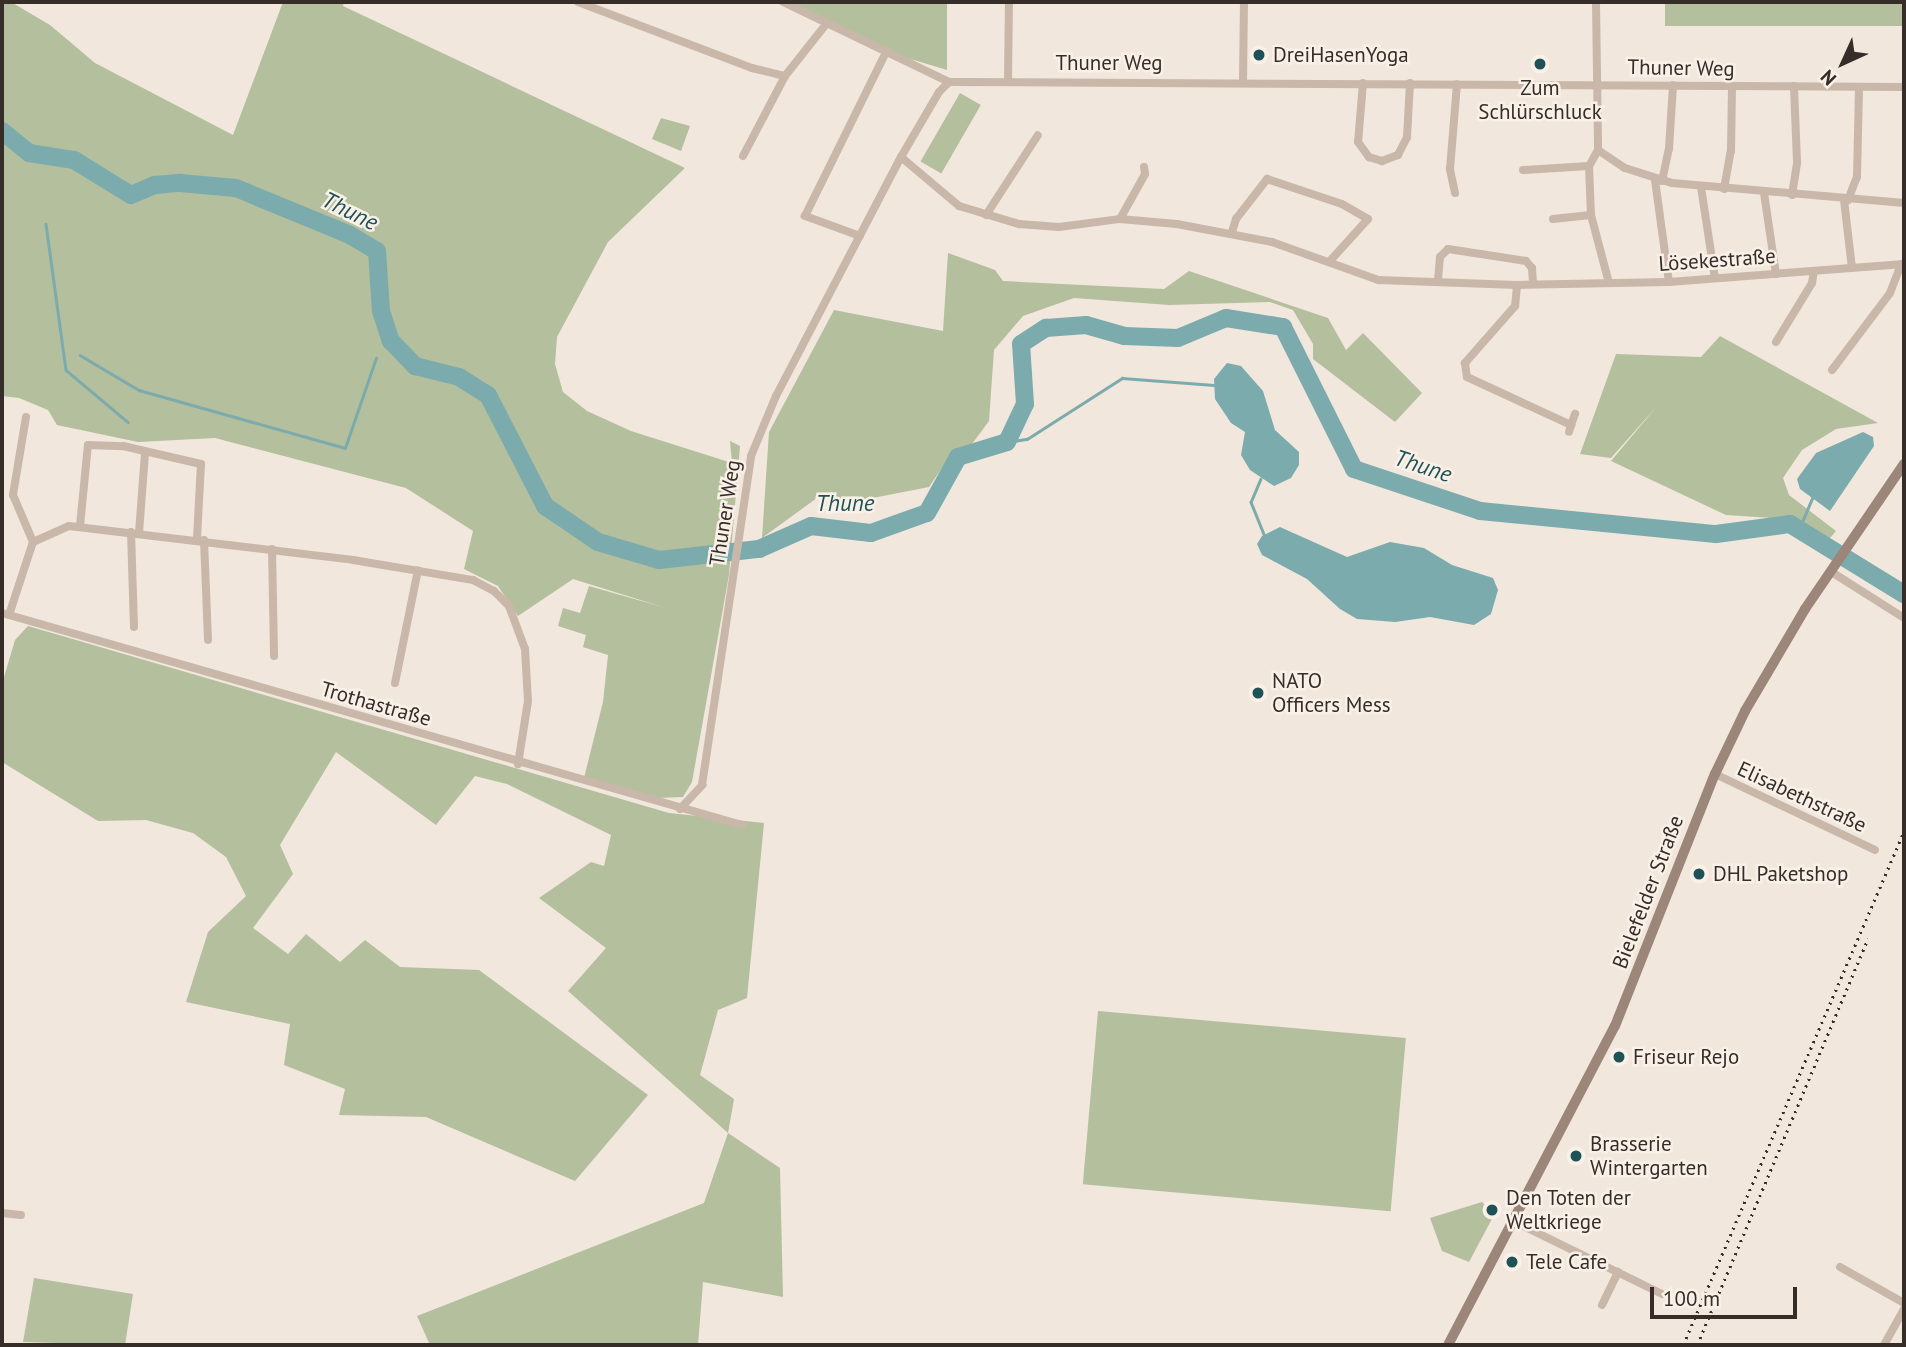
<!DOCTYPE html>
<meta charset="utf-8">
<style>
body{margin:0}
#map{position:relative;width:1906px;height:1347px;overflow:hidden;background:#f1e7dc;font-family:"PT Sans",sans-serif}
div>[style]{position:absolute}
[style*='--x']{left:calc(var(--x)*1px);top:calc(var(--y)*1px);width:calc(var(--w)*1px);rotate:calc(var(--a)*1deg)}
.green>*{inset:0;background:#b4bf9d;transform-origin:0 0}
.water>*{inset:0;background:#7cabad}
.stream>*{height:2.5px;margin:-1.25px;padding:0 1.25px;transform-origin:1.25px;border-radius:1.25px;background:#7cabad}
.river>*{height:18px;margin:-9px;padding:0 9px;transform-origin:9px;border-radius:9px;background:#7cabad}
.street>*{height:8px;margin:-4px;padding:0 4px;transform-origin:4px;border-radius:4px;background:#c9b7a9}
.secondary>*{height:10px;margin:-5px;padding:0 5px;transform-origin:5px;border-radius:5px;background:#9c867a}
.rail>*{height:2.5px;margin-top:-1.25px;transform-origin:0;background:repeating-linear-gradient(90deg,#362c28 0 2px,transparent 0 7px)}
.dots>*{width:19px;height:19px;translate:-50% -50%;box-sizing:border-box;border:4px solid #f9f1e8;border-radius:50%}
span{translate:-50% -50%;white-space:nowrap;text-align:center;line-height:1.15;-webkit-text-stroke:5px #f9f1e8;paint-order:stroke}
.poi-label{font-size:21px;color:#362c28}
.left{translate:0 -50%;text-align:left}
.street-label{font-size:21px;color:#362c28}
.water-label{font-size:23px;color:#1f5256;font-style:italic}
.frame{position:absolute;inset:0;border:4px solid #362c28;pointer-events:none}
.north{position:absolute;left:1808px;top:28px;width:70px;height:70px;-webkit-text-stroke:5px #f9f1e8;paint-order:stroke;rotate:225deg;font-size:19px;font-weight:700;line-height:28px;text-align:center;color:#362c28}
.north::after{content:'';display:block;margin:auto;width:24px;height:32px;background:#362c28;clip-path:polygon(50% 0,100% 100%,50% 72%,0 100%)}
.scale{position:absolute;left:1650px;top:1287px;width:147px;height:32px;box-sizing:border-box;border:4px solid #362c28;border-top:0;padding-left:9px;font-size:21px;line-height:24px;white-space:nowrap;color:#362c28;-webkit-text-stroke:5px #f9f1e8;paint-order:stroke}
</style>
<div id="map">
<div class="green">
<div style="clip-path:polygon(2px 2px,11px 2px,50px 25px,95px 63px,233px 135px,283px 2px,344px 2px,343px 6px,685px 168px,608px 242px,557px 337px,555px 364px,563px 392px,587px 411px,631px 431px,732px 463px,730px 441px,740px 446px,729px 575px,692px 782px,683px 797px,657px 798px,584px 778px,603px 702px,608px 655px,583px 647px,586px 635px,558px 626px,563px 608px,580px 613px,589px 586px,666px 608px,573px 579px,518px 616px,498px 586px,464px 569px,473px 531px,406px 488px,215px 438px,138px 442px,57px 425px,48px 410px,19px 398px,2px 396px)"></div>
<div style="clip-path:polygon(785px 2px,947px 2px,947px 70px,904px 57px)"></div>
<div style="left:1665px;top:2px;width:239px;height:24px"></div>
<div style="left:960px;top:93px;width:24px;height:79px;rotate:30deg"></div>
<div style="clip-path:polygon(661px 118px,690px 126px,681px 151px,652px 139px)"></div>
<div style="clip-path:polygon(948px 253px,995px 270px,1003px 281px,1164px 289px,1189px 271px,1328px 318px,1346px 350px,1363px 333px,1422px 393px,1395px 422px,1313px 359px,1313px 344px,1293px 310px,1270px 302px,1169px 305px,1074px 298px,1023px 316px,994px 350px,989px 421px,972px 444px,950px 456px,929px 487px,852px 502px,821px 495px,762px 538px,769px 432px,834px 310px,943px 331px)"></div>
<div style="clip-path:polygon(1720px 336px,1878px 423px,1836px 429px,1802px 450px,1783px 478px,1789px 495px,1836px 531px,1830px 538px,1790px 519px,1726px 515px,1611px 461px,1658px 405px,1611px 458px,1580px 454px,1616px 354px,1701px 357px)"></div>
<div style="clip-path:polygon(28px 626px,669px 813px,764px 823px,747px 998px,718px 1010px,700px 1075px,734px 1099px,728px 1133px,780px 1168px,783px 1297px,703px 1282px,698px 1345px,430px 1345px,417px 1316px,704px 1203px,728px 1133px,568px 991px,606px 948px,539px 898px,591px 862px,604px 866px,611px 835px,507px 784px,475px 776px,436px 825px,336px 752px,280px 845px,293px 874px,253px 928px,288px 954px,306px 934px,340px 962px,365px 940px,400px 967px,479px 970px,648px 1095px,575px 1181px,426px 1117px,339px 1115px,345px 1089px,284px 1065px,290px 1024px,186px 1002px,208px 932px,246px 896px,226px 857px,193px 833px,146px 820px,98px 821px,2px 762px,2px 684px,15px 640px)"></div>
<div style="left:1098px;top:1011px;width:309px;height:174px;rotate:5deg"></div>
<div style="clip-path:polygon(1482px 1202px,1494px 1215px,1469px 1262px,1442px 1251px,1430px 1218px)"></div>
<div style="clip-path:polygon(34px 1278px,133px 1294px,125px 1345px,23px 1342px)"></div>
</div>
<div class="water">
<div style="clip-path:polygon(1227px 363px,1241px 366px,1263px 391px,1275px 430px,1299px 452px,1299px 465px,1291px 478px,1274px 486px,1250px 470px,1241px 455px,1245px 432px,1231px 423px,1215px 399px,1214px 379px)"></div>
<div style="clip-path:polygon(1863px 432px,1873px 437px,1874px 446px,1830px 511px,1800px 489px,1797px 479px,1816px 453px)"></div>
<div style="clip-path:polygon(1280px 527px,1347px 557px,1390px 542px,1424px 548px,1452px 565px,1493px 578px,1498px 590px,1491px 614px,1474px 625px,1430px 617px,1395px 622px,1357px 619px,1340px 609px,1307px 579px,1262px 555px,1257px 544px,1262px 536px)"></div>
</div>
<div class="stream">
<div style="--x:46;--y:224;--w:147;--a:82.2"></div>
<div style="--x:66;--y:370;--w:81;--a:40"></div>
<div style="--x:80;--y:355;--w:69;--a:30.7"></div>
<div style="--x:139;--y:390;--w:214;--a:15.7"></div>
<div style="--x:345;--y:448;--w:95;--a:-71"></div>
<div style="--x:1007;--y:442;--w:20;--a:-9"></div>
<div style="--x:1027;--y:439;--w:113;--a:-32.7"></div>
<div style="--x:1122;--y:378;--w:92;--a:4.4"></div>
<div style="--x:1261;--y:479;--w:25;--a:113"></div>
<div style="--x:1251;--y:502;--w:35;--a:68"></div>
<div style="--x:1799;--y:529;--w:34;--a:-67"></div>
</div>
<div class="river">
<div style="--x:2;--y:131;--w:35;--a:39"></div>
<div style="--x:29;--y:153;--w:46;--a:8.8"></div>
<div style="--x:74;--y:160;--w:67;--a:31.6"></div>
<div style="--x:131;--y:195;--w:26;--a:-23"></div>
<div style="--x:155;--y:185;--w:25;--a:-5"></div>
<div style="--x:180;--y:183;--w:56;--a:5.1"></div>
<div style="--x:236;--y:188;--w:123;--a:22.4"></div>
<div style="--x:350;--y:235;--w:31;--a:31"></div>
<div style="--x:377;--y:251;--w:60;--a:86.2"></div>
<div style="--x:381;--y:311;--w:32;--a:72"></div>
<div style="--x:391;--y:341;--w:35;--a:46"></div>
<div style="--x:415;--y:366;--w:45;--a:14"></div>
<div style="--x:459;--y:377;--w:34;--a:32"></div>
<div style="--x:488;--y:395;--w:125;--a:62.8"></div>
<div style="--x:545;--y:506;--w:64;--a:34.2"></div>
<div style="--x:598;--y:542;--w:64;--a:16.4"></div>
<div style="--x:659;--y:560;--w:101;--a:-6.3"></div>
<div style="--x:759;--y:549;--w:57;--a:-23.9"></div>
<div style="--x:811;--y:526;--w:60;--a:6.7"></div>
<div style="--x:871;--y:533;--w:59;--a:-19.7"></div>
<div style="--x:927;--y:513;--w:64;--a:-61"></div>
<div style="--x:958;--y:457;--w:51;--a:-17"></div>
<div style="--x:1007;--y:442;--w:42;--a:-64.7"></div>
<div style="--x:1025;--y:404;--w:60;--a:-93.8"></div>
<div style="--x:1021;--y:344;--w:30;--a:-33"></div>
<div style="--x:1046;--y:328;--w:40;--a:-4.3"></div>
<div style="--x:1086;--y:325;--w:40;--a:16"></div>
<div style="--x:1124;--y:336;--w:54;--a:2.1"></div>
<div style="--x:1178;--y:338;--w:52;--a:-22.6"></div>
<div style="--x:1226;--y:318;--w:58;--a:9"></div>
<div style="--x:1283;--y:327;--w:159;--a:63.4"></div>
<div style="--x:1354;--y:469;--w:133;--a:18.4"></div>
<div style="--x:1480;--y:511;--w:237;--a:5.6"></div>
<div style="--x:1716;--y:534;--w:75;--a:-7.7"></div>
<div style="--x:1790;--y:524;--w:134;--a:31.6"></div>
</div>
<div class="street">
<div style="--x:578;--y:2;--w:186;--a:20.8"></div>
<div style="--x:752;--y:68;--w:34;--a:14"></div>
<div style="--x:783;--y:2;--w:184;--a:25.7"></div>
<div style="--x:1596;--y:2;--w:148;--a:89.2"></div>
<div style="--x:1598;--y:150;--w:18;--a:119"></div>
<div style="--x:1589;--y:166;--w:49;--a:87.7"></div>
<div style="--x:1591;--y:215;--w:70;--a:75.2"></div>
<div style="--x:1008;--y:80;--w:78;--a:-89.3"></div>
<div style="--x:1243;--y:82;--w:80;--a:-89.3"></div>
<div style="--x:1363;--y:83;--w:59;--a:94.8"></div>
<div style="--x:1358;--y:142;--w:19;--a:54"></div>
<div style="--x:1369;--y:157;--w:14;--a:17"></div>
<div style="--x:1382;--y:161;--w:17;--a:-21"></div>
<div style="--x:1398;--y:155;--w:20;--a:-63"></div>
<div style="--x:1407;--y:137;--w:54;--a:-86.8"></div>
<div style="--x:1598;--y:150;--w:32;--a:34"></div>
<div style="--x:1625;--y:168;--w:49;--a:17.7"></div>
<div style="--x:1672;--y:183;--w:233;--a:4.9"></div>
<div style="--x:743;--y:156;--w:90;--a:-62.3"></div>
<div style="--x:785;--y:76;--w:68;--a:-51.6"></div>
<div style="--x:901;--y:157;--w:76;--a:40.2"></div>
<div style="--x:959;--y:206;--w:63;--a:16.7"></div>
<div style="--x:1019;--y:224;--w:40;--a:4.3"></div>
<div style="--x:1059;--y:227;--w:62;--a:-7.5"></div>
<div style="--x:1120;--y:219;--w:57;--a:5"></div>
<div style="--x:1177;--y:224;--w:97;--a:10.7"></div>
<div style="--x:1272;--y:242;--w:113;--a:19.7"></div>
<div style="--x:1378;--y:280;--w:139;--a:2.1"></div>
<div style="--x:1517;--y:285;--w:152;--a:-1.1"></div>
<div style="--x:1669;--y:282;--w:236;--a:-4.4"></div>
<div style="--x:1523;--y:170;--w:66;--a:-3.5"></div>
<div style="--x:1655;--y:180;--w:103;--a:82.2"></div>
<div style="--x:1662;--y:181;--w:33;--a:-78"></div>
<div style="--x:1669;--y:149;--w:64;--a:-86.4"></div>
<div style="--x:1701;--y:187;--w:92;--a:81.3"></div>
<div style="--x:1724;--y:189;--w:39;--a:-80"></div>
<div style="--x:1731;--y:151;--w:65;--a:-89.1"></div>
<div style="--x:1455;--y:193;--w:25;--a:-102"></div>
<div style="--x:1450;--y:169;--w:85;--a:-85.3"></div>
<div style="--x:1764;--y:193;--w:82;--a:81.6"></div>
<div style="--x:1792;--y:195;--w:33;--a:-81"></div>
<div style="--x:1797;--y:162;--w:76;--a:-92.3"></div>
<div style="--x:1844;--y:200;--w:68;--a:83.3"></div>
<div style="--x:1848;--y:200;--w:25;--a:-69"></div>
<div style="--x:1857;--y:177;--w:90;--a:-88.7"></div>
<div style="--x:986;--y:215;--w:95;--a:-57"></div>
<div style="--x:1120;--y:219;--w:51;--a:-60.9"></div>
<div style="--x:1145;--y:174;--w:7;--a:-98"></div>
<div style="--x:1553;--y:219;--w:38;--a:-6"></div>
<div style="--x:1232;--y:232;--w:14;--a:-73"></div>
<div style="--x:1236;--y:219;--w:51;--a:-52.2"></div>
<div style="--x:1267;--y:179;--w:79;--a:18.4"></div>
<div style="--x:1342;--y:204;--w:30;--a:30"></div>
<div style="--x:1368;--y:219;--w:58;--a:132.2"></div>
<div style="--x:860;--y:236;--w:59;--a:-160"></div>
<div style="--x:805;--y:216;--w:185;--a:-63.7"></div>
<div style="--x:1438;--y:280;--w:23;--a:-85"></div>
<div style="--x:1440;--y:257;--w:11;--a:-45"></div>
<div style="--x:1448;--y:249;--w:79;--a:8.7"></div>
<div style="--x:1526;--y:261;--w:9;--a:49"></div>
<div style="--x:1532;--y:268;--w:16;--a:86"></div>
<div style="--x:1517;--y:285;--w:21;--a:95"></div>
<div style="--x:1515;--y:306;--w:76;--a:131.3"></div>
<div style="--x:1465;--y:363;--w:14;--a:82"></div>
<div style="--x:1467;--y:377;--w:115;--a:24.8"></div>
<div style="--x:1571;--y:425;--w:7;--a:106"></div>
<div style="--x:1776;--y:342;--w:69;--a:-58.6"></div>
<div style="--x:1812;--y:283;--w:12;--a:-81"></div>
<div style="--x:1832;--y:370;--w:96;--a:-53"></div>
<div style="--x:1890;--y:293;--w:31;--a:-69"></div>
<div style="--x:26;--y:417;--w:79;--a:99.5"></div>
<div style="--x:13;--y:495;--w:51;--a:66.9"></div>
<div style="--x:1571;--y:425;--w:12;--a:-70"></div>
<div style="--x:80;--y:526;--w:81;--a:-84.4"></div>
<div style="--x:88;--y:445;--w:35;--a:2"></div>
<div style="--x:123;--y:446;--w:80;--a:13"></div>
<div style="--x:201;--y:464;--w:75;--a:93.1"></div>
<div style="--x:131;--y:532;--w:95;--a:88.2"></div>
<div style="--x:139;--y:533;--w:80;--a:-85.7"></div>
<div style="--x:204;--y:540;--w:100;--a:87.7"></div>
<div style="--x:272;--y:549;--w:107;--a:88.9"></div>
<div style="--x:1830;--y:571;--w:88;--a:32.4"></div>
<div style="--x:2;--y:613;--w:770;--a:15.99"></div>
<div style="--x:9;--y:615;--w:77;--a:-71.8"></div>
<div style="--x:33;--y:542;--w:39;--a:-24"></div>
<div style="--x:69;--y:526;--w:286;--a:6.8"></div>
<div style="--x:353;--y:560;--w:122;--a:9.5"></div>
<div style="--x:473;--y:580;--w:24;--a:28"></div>
<div style="--x:494;--y:591;--w:21;--a:45"></div>
<div style="--x:509;--y:606;--w:46;--a:69.6"></div>
<div style="--x:525;--y:649;--w:52;--a:86.7"></div>
<div style="--x:528;--y:701;--w:64;--a:99"></div>
<div style="--x:395;--y:683;--w:115;--a:-78.5"></div>
<div style="--x:1715;--y:774;--w:177;--a:25.4"></div>
<div style="--x:680;--y:809;--w:33;--a:-47"></div>
<div style="--x:702;--y:785;--w:333;--a:-81.5"></div>
<div style="--x:751;--y:456;--w:65;--a:-67.4"></div>
<div style="--x:776;--y:396;--w:270;--a:-62.4"></div>
<div style="--x:901;--y:157;--w:75;--a:-59.7"></div>
<div style="--x:939;--y:92;--w:14;--a:-45"></div>
<div style="--x:949;--y:82;--w:955;--a:0.3"></div>
<div style="--x:2;--y:1213;--w:19;--a:6"></div>
<div style="--x:1513;--y:1221;--w:166;--a:26.1"></div>
<div style="--x:1840;--y:1267;--w:73;--a:29.4"></div>
<div style="--x:1602;--y:1305;--w:37;--a:-64"></div>
<div style="--x:1884;--y:1345;--w:41;--a:-60.9"></div>
</div>
<div class="secondary">
<div style="--x:1448;--y:1345;--w:360;--a:-62.4"></div>
<div style="--x:1615;--y:1026;--w:271;--a:-68.4"></div>
<div style="--x:1715;--y:774;--w:70;--a:-64.5"></div>
<div style="--x:1745;--y:711;--w:118;--a:-59.5"></div>
<div style="--x:1805;--y:609;--w:176;--a:-55.7"></div>
</div>
<div class="rail">
<div style="--x:1683;--y:1345;--w:559;--a:-66.73"></div>
<div style="--x:1697;--y:1345;--w:441;--a:-67.2"></div>
</div>
<div class="dots">
<div style="left:1259px;top:55px;background:#1f5256"></div>
<div style="left:1540px;top:64px;background:#1f5256"></div>
<div style="left:1258px;top:693px;background:#1f5256"></div>
<div style="left:1699px;top:874px;background:#1f5256"></div>
<div style="left:1619px;top:1057px;background:#1f5256"></div>
<div style="left:1576px;top:1156px;background:#1f5256"></div>
<div style="left:1492px;top:1210px;background:#1f5256"></div>
<div style="left:1512px;top:1262px;background:#1f5256"></div>
</div>
<div class="poi-label">
<span class="left" style="left:1273px;top:55px">DreiHasenYoga</span>
<span style="left:1540px;top:100px">Zum<br>Schlürschluck</span>
<span class="left" style="left:1272px;top:693px">NATO<br>Officers Mess</span>
<span class="left" style="left:1713px;top:874px">DHL Paketshop</span>
<span class="left" style="left:1633px;top:1057px">Friseur Rejo</span>
<span class="left" style="left:1590px;top:1156px">Brasserie<br>Wintergarten</span>
<span class="left" style="left:1506px;top:1210px">Den Toten der<br>Weltkriege</span>
<span class="left" style="left:1526px;top:1262px">Tele Cafe</span>
</div>
<div class="street-label">
<span style="left:1109px;top:63px">Thuner Weg</span>
<span style="left:1681px;top:68px;rotate:1deg">Thuner Weg</span>
<span style="left:1717px;top:260px;rotate:-4deg">Lösekestraße</span>
<span style="left:725px;top:513px;rotate:-81deg">Thuner Weg</span>
<span style="left:376px;top:704px;rotate:16deg">Trothastraße</span>
<span style="left:1802px;top:797px;rotate:25deg">Elisabethstraße</span>
<span style="left:1648px;top:892px;rotate:-69deg">Bielefelder Straße</span>
</div>
<div class="water-label">
<span style="left:350px;top:211px;rotate:26deg">Thune</span>
<span style="left:1423px;top:466px;rotate:18deg">Thune</span>
<span style="left:845px;top:503px">Thune</span>
</div>
<div class="frame"></div>
<div class="north">N</div>
<div class="scale">100 m</div>
</div>
